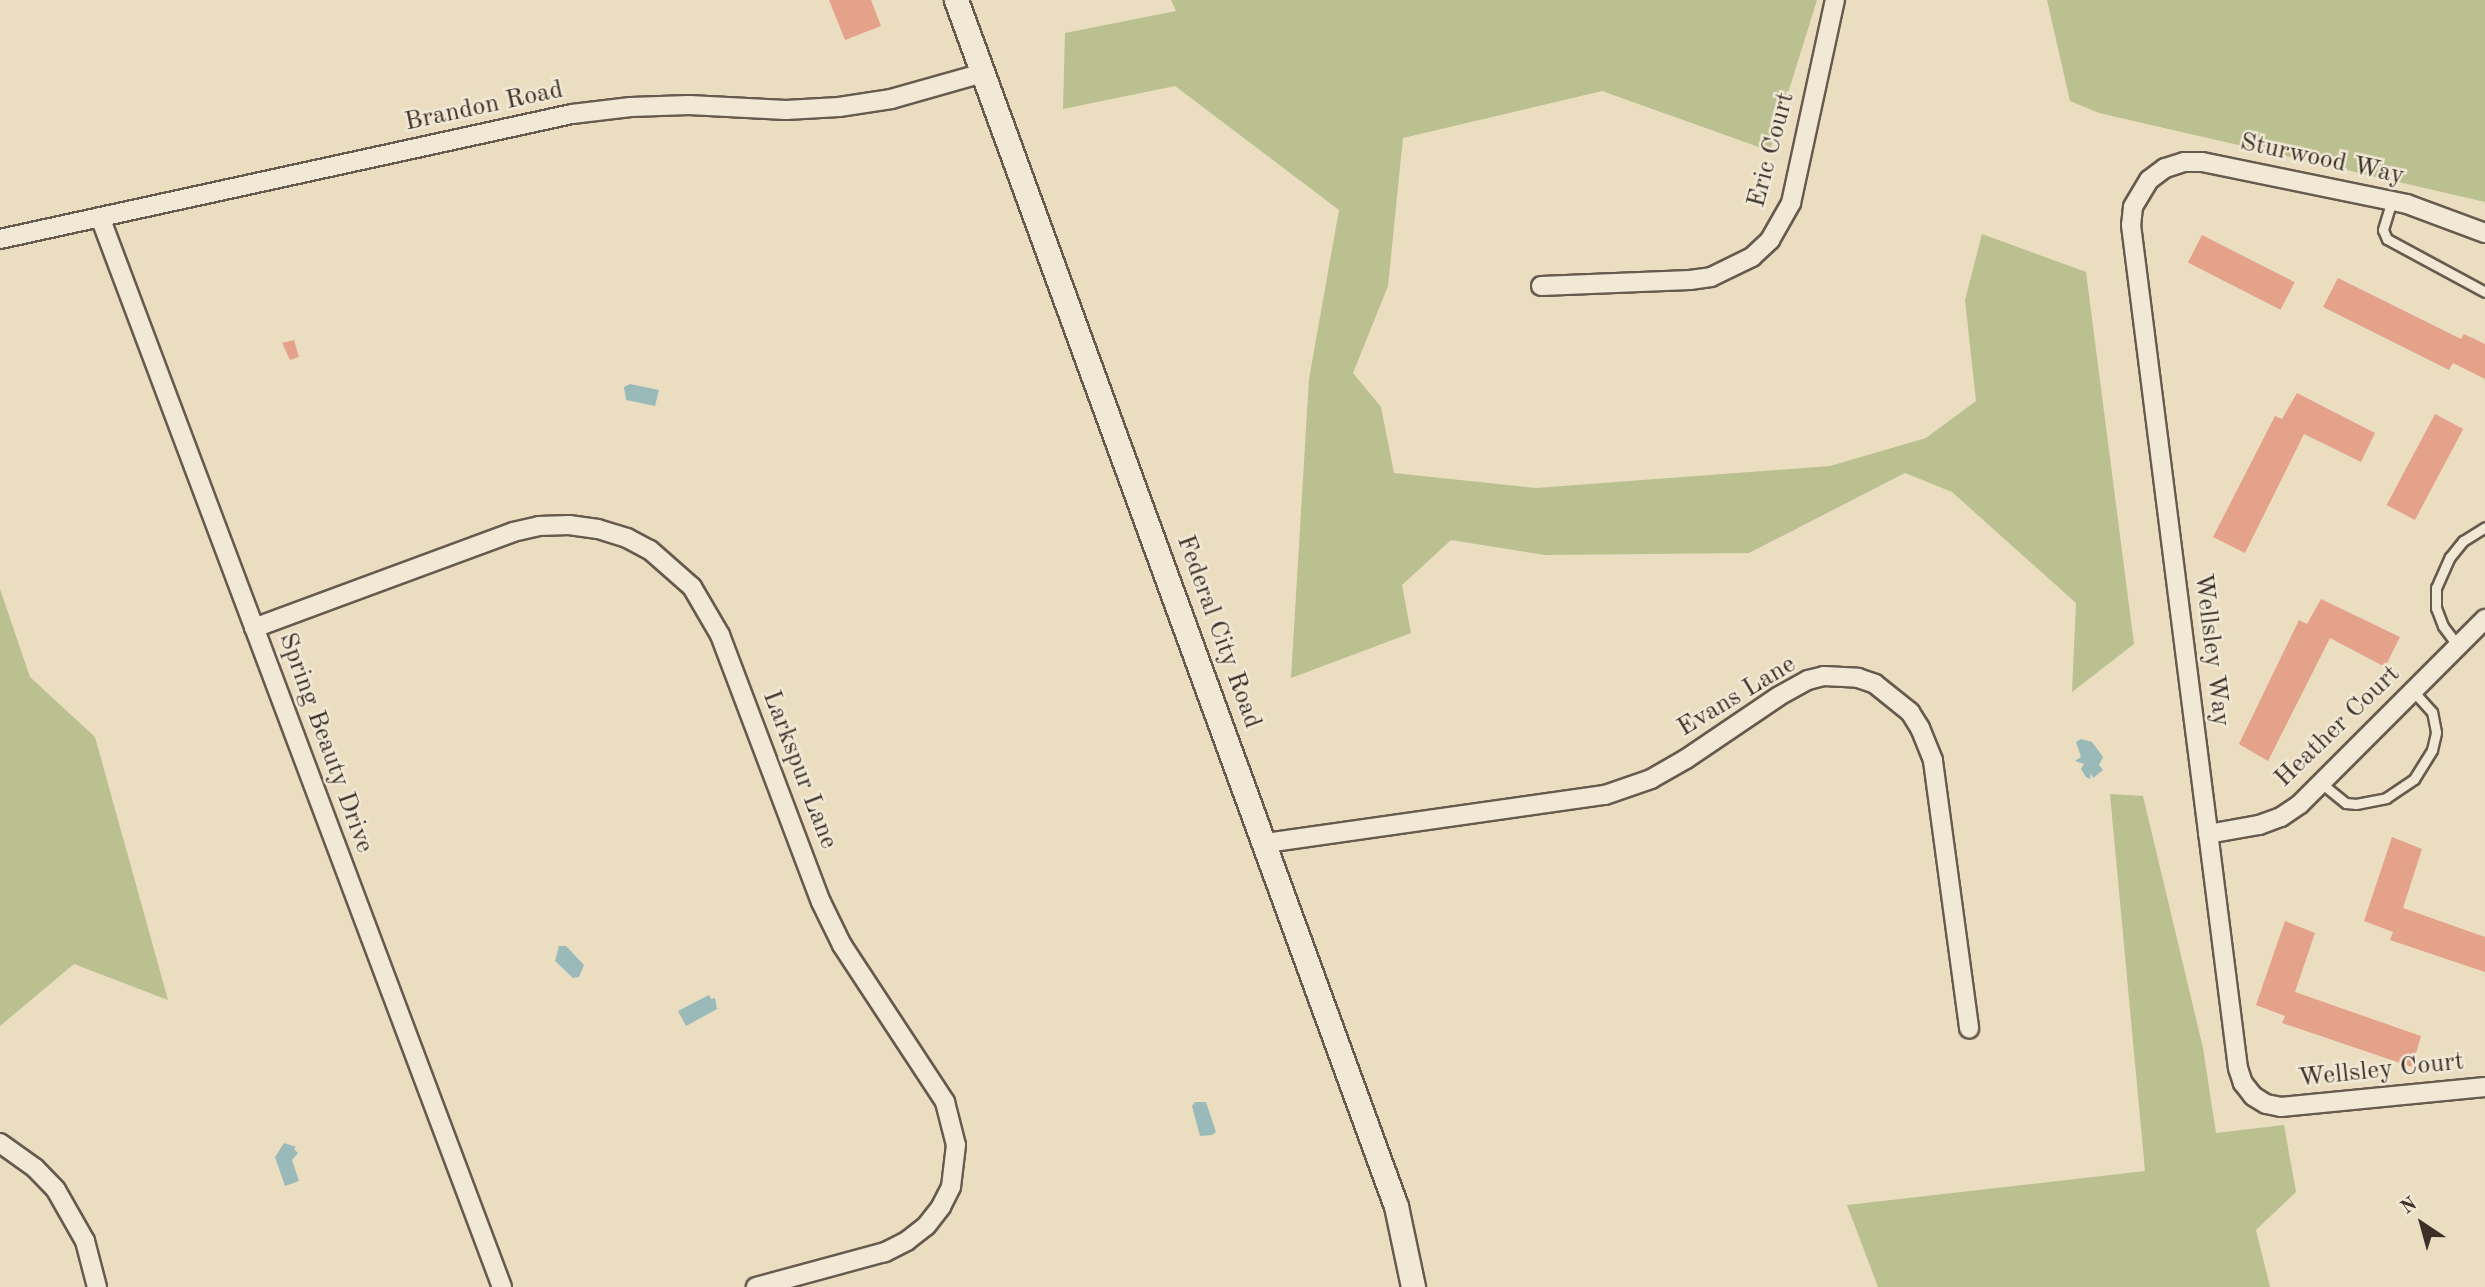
<!DOCTYPE html>
<style>
body{margin:0}
#map{position:relative;width:2485px;height:1287px;overflow:hidden;background:#eaddc0;font-family:"Old Standard TT",serif}
div>[style]{position:absolute}
[style*='--x']{left:calc(var(--x)*1px);top:calc(var(--y)*1px);width:calc(var(--w)*1px);rotate:calc(var(--a)*1deg)}
.green>*{inset:0;background:#bac090}
.water>*{inset:0;background:#9ababa}
.building>*{inset:0;background:#e5a28b;transform-origin:0 0}
.roads{filter:drop-shadow(2px 0 #675a4e) drop-shadow(-2px 0 #675a4e) drop-shadow(0 2px #675a4e) drop-shadow(0 -2px #675a4e)}
.service>*{height:9px;margin:-4.5px;padding:0 4.5px;transform-origin:4.5px;border-radius:4.5px;background:#f1e9d6}
.minor>*{height:18px;margin:-9px;padding:0 9px;transform-origin:9px;border-radius:9px;background:#f1e9d6}
.tertiary>*{height:23px;margin:-11.5px;padding:0 11.5px;transform-origin:11.5px;border-radius:11.5px;background:#f1e9d6}
span{translate:-50% -50%;white-space:nowrap;text-align:center;line-height:1.15;-webkit-text-stroke:5px #f1e9d6;paint-order:stroke}
.street-label{font-size:26px;color:#3b2f28}
.north{position:absolute;left:2387px;top:1189px;width:70px;height:70px;-webkit-text-stroke:5px #f1e9d6;paint-order:stroke;rotate:324deg;font-size:19px;font-weight:700;line-height:28px;text-align:center;color:#3b2f28}
.north::after{content:'';display:block;margin:auto;width:24px;height:32px;background:#3b2f28;clip-path:polygon(50% 0,100% 100%,50% 72%,0 100%)}
</style>
<div id="map">
<div class="green">
<div style="clip-path:polygon(1171px 0,1817px 0,1770px 151px,1602px 91px,1403px 138px,1388px 286px,1353px 373px,1381px 407px,1394px 473px,1536px 488px,1830px 466px,1926px 438px,1976px 401px,1965px 300px,1982px 234px,2086px 272px,2134px 644px,2072px 692px,2076px 603px,1952px 492px,1905px 473px,1749px 553px,1545px 555px,1451px 540px,1402px 585px,1411px 633px,1291px 678px,1309px 379px,1339px 210px,1175px 86px,1063px 109px,1065px 33px,1176px 11px)"></div>
<div style="clip-path:polygon(2047px 0,2485px 0,2485px 202px,2099px 113px,2070px 101px)"></div>
<div style="clip-path:polygon(0 589px,30px 677px,95px 737px,168px 1000px,74px 964px,0 1026px)"></div>
<div style="clip-path:polygon(2110px 794px,2143px 796px,2203px 1048px,2216px 1133px,2284px 1125px,2296px 1192px,2256px 1230px,2270px 1287px,1878px 1287px,1847px 1205px,2145px 1171px)"></div>
</div>
<div class="water">
<div style="clip-path:polygon(630px 384px,659px 390px,655px 406px,626px 400px,624px 387px)"></div>
<div style="clip-path:polygon(2081px 739px,2092px 742px,2103px 757px,2099px 765px,2103px 770px,2093px 778px,2091px 773px,2090px 779px,2086px 777px,2081px 769px,2084px 764px,2075px 761px,2081px 757px,2076px 742px)"></div>
<div style="clip-path:polygon(559px 946px,566px 946px,584px 965px,579px 977px,573px 978px,555px 961px)"></div>
<div style="clip-path:polygon(709px 995px,711px 999px,715px 998px,717px 1009px,686px 1026px,678px 1011px)"></div>
<div style="clip-path:polygon(1195px 1102px,1206px 1102px,1216px 1132px,1212px 1135px,1200px 1136px,1192px 1106px)"></div>
<div style="clip-path:polygon(284px 1143px,296px 1147px,294px 1149px,298px 1153px,292px 1160px,299px 1181px,285px 1186px,275px 1157px)"></div>
</div>
<div class="building">
<div style="clip-path:polygon(829px 0,871px 0,881px 26px,845px 40px)"></div>
<div style="left:2202px;top:235px;width:104px;height:31px;rotate:27deg"></div>
<div style="clip-path:polygon(2338px 278px,2461px 339px,2464px 334px,2485px 344px,2485px 379px,2453px 363px,2449px 370px,2323px 307px)"></div>
<div style="clip-path:polygon(294px 340px,299px 357px,290px 360px,282px 343px)"></div>
<div style="clip-path:polygon(2297px 393px,2375px 433px,2361px 462px,2304px 434px,2245px 553px,2213px 537px,2275px 416px,2282px 419px)"></div>
<div style="left:2435px;top:414px;width:32px;height:103px;rotate:28deg"></div>
<div style="clip-path:polygon(2321px 599px,2400px 637px,2385px 667px,2330px 638px,2268px 761px,2239px 744px,2299px 620px,2307px 624px)"></div>
<div style="clip-path:polygon(2392px 837px,2422px 849px,2403px 908px,2485px 937px,2485px 972px,2390px 940px,2393px 932px,2364px 921px)"></div>
<div style="clip-path:polygon(2285px 921px,2315px 933px,2295px 992px,2421px 1036px,2412px 1067px,2282px 1023px,2285px 1016px,2256px 1005px)"></div>
</div>
<div class="roads">
<div class="service">
<div style="--x:2392;--y:200;--w:31;--a:107"></div>
<div style="--x:2383;--y:230;--w:10;--a:66"></div>
<div style="--x:2387;--y:239;--w:111;--a:28.4"></div>
<div style="--x:2458;--y:646;--w:25;--a:-127"></div>
<div style="--x:2443;--y:626;--w:19;--a:-111"></div>
<div style="--x:2436;--y:608;--w:20;--a:-90"></div>
<div style="--x:2436;--y:588;--w:34;--a:-66"></div>
<div style="--x:2450;--y:557;--w:21;--a:-51"></div>
<div style="--x:2463;--y:541;--w:26;--a:-32"></div>
<div style="--x:2321;--y:783;--w:32;--a:39"></div>
<div style="--x:2346;--y:803;--w:10;--a:6"></div>
<div style="--x:2356;--y:804;--w:31;--a:-11"></div>
<div style="--x:2386;--y:798;--w:34;--a:-34"></div>
<div style="--x:2414;--y:779;--w:34;--a:-58"></div>
<div style="--x:2432;--y:750;--w:18;--a:-77"></div>
<div style="--x:2436;--y:732;--w:20;--a:-101"></div>
<div style="--x:2432;--y:712;--w:28;--a:-132"></div>
</div>
<div class="minor">
<div style="--x:100;--y:217;--w:1143;--a:69.41"></div>
<div style="--x:2485;--y:233;--w:83;--a:-159.6"></div>
<div style="--x:2407;--y:204;--w:209;--a:-168.4"></div>
<div style="--x:2202;--y:162;--w:18;--a:180"></div>
<div style="--x:2184;--y:162;--w:20;--a:162"></div>
<div style="--x:2165;--y:168;--w:20;--a:143"></div>
<div style="--x:2149;--y:180;--w:31;--a:121"></div>
<div style="--x:2133;--y:207;--w:18;--a:96"></div>
<div style="--x:2131;--y:225;--w:850;--a:82.77"></div>
<div style="--x:2238;--y:1068;--w:16;--a:72"></div>
<div style="--x:2243;--y:1083;--w:16;--a:52"></div>
<div style="--x:2253;--y:1096;--w:15;--a:32"></div>
<div style="--x:2266;--y:1104;--w:15;--a:11"></div>
<div style="--x:2281;--y:1107;--w:205;--a:-5.6"></div>
<div style="--x:0;--y:239;--w:585;--a:-12.33"></div>
<div style="--x:572;--y:114;--w:59;--a:-6.8"></div>
<div style="--x:631;--y:107;--w:58;--a:-2"></div>
<div style="--x:689;--y:105;--w:97;--a:3"></div>
<div style="--x:786;--y:110;--w:53;--a:-3.2"></div>
<div style="--x:839;--y:107;--w:53;--a:-8.7"></div>
<div style="--x:891;--y:99;--w:96;--a:-15.8"></div>
<div style="--x:1541;--y:286;--w:149;--a:-2.3"></div>
<div style="--x:1690;--y:280;--w:21;--a:-8"></div>
<div style="--x:1711;--y:277;--w:46;--a:-26"></div>
<div style="--x:1752;--y:257;--w:25;--a:-43"></div>
<div style="--x:1770;--y:240;--w:43;--a:-60.4"></div>
<div style="--x:1791;--y:203;--w:208;--a:-77.8"></div>
<div style="--x:254;--y:628;--w:276;--a:-20.3"></div>
<div style="--x:513;--y:532;--w:27;--a:-13"></div>
<div style="--x:539;--y:526;--w:30;--a:-2"></div>
<div style="--x:569;--y:525;--w:29;--a:8"></div>
<div style="--x:598;--y:529;--w:30;--a:17"></div>
<div style="--x:627;--y:538;--w:26;--a:28"></div>
<div style="--x:650;--y:550;--w:56;--a:41.4"></div>
<div style="--x:692;--y:587;--w:56;--a:59.7"></div>
<div style="--x:720;--y:635;--w:285;--a:69.3"></div>
<div style="--x:821;--y:902;--w:48;--a:64"></div>
<div style="--x:842;--y:945;--w:188;--a:56.7"></div>
<div style="--x:945;--y:1102;--w:44;--a:75.7"></div>
<div style="--x:956;--y:1145;--w:42;--a:96.8"></div>
<div style="--x:951;--y:1187;--w:22;--a:117"></div>
<div style="--x:941;--y:1207;--w:24;--a:128"></div>
<div style="--x:926;--y:1226;--w:24;--a:142"></div>
<div style="--x:907;--y:1241;--w:25;--a:153"></div>
<div style="--x:885;--y:1252;--w:134;--a:164.8"></div>
<div style="--x:2208;--y:834;--w:52;--a:-10"></div>
<div style="--x:2259;--y:825;--w:23;--a:-20"></div>
<div style="--x:2281;--y:817;--w:23;--a:-34"></div>
<div style="--x:2300;--y:804;--w:262;--a:-45"></div>
<div style="--x:1266;--y:843;--w:342;--a:-8.1"></div>
<div style="--x:1605;--y:795;--w:49;--a:-19.2"></div>
<div style="--x:1651;--y:779;--w:40;--a:-29.7"></div>
<div style="--x:1686;--y:759;--w:112;--a:-34.1"></div>
<div style="--x:1779;--y:696;--w:33;--a:-29"></div>
<div style="--x:1808;--y:680;--w:16;--a:-14"></div>
<div style="--x:1824;--y:676;--w:34;--a:3"></div>
<div style="--x:1858;--y:678;--w:18;--a:19"></div>
<div style="--x:1875;--y:684;--w:45;--a:38.7"></div>
<div style="--x:1910;--y:712;--w:19;--a:58"></div>
<div style="--x:1920;--y:728;--w:35;--a:68"></div>
<div style="--x:1933;--y:761;--w:270;--a:82.3"></div>
<div style="--x:0;--y:1143;--w:43;--a:35.5"></div>
<div style="--x:35;--y:1168;--w:30;--a:46"></div>
<div style="--x:56;--y:1190;--w:59;--a:60.4"></div>
<div style="--x:85;--y:1241;--w:48;--a:75.4"></div>
</div>
<div class="tertiary">
<div style="--x:956;--y:0;--w:1284;--a:69.96"></div>
<div style="--x:1396;--y:1206;--w:83;--a:78.1"></div>
</div>
</div>
<div class="street-label">
<span style="left:484px;top:107px;rotate:-12deg">Brandon Road</span>
<span style="left:1772px;top:150px;rotate:-75deg">Eric Court</span>
<span style="left:2322px;top:160px;rotate:12deg">Sturwood Way</span>
<span style="left:1218px;top:632px;rotate:70deg">Federal City Road</span>
<span style="left:2211px;top:650px;rotate:83deg">Wellsley Way</span>
<span style="left:1737px;top:697px;rotate:-31deg">Evans Lane</span>
<span style="left:2338px;top:727px;rotate:-44deg">Heather Court</span>
<span style="left:325px;top:743px;rotate:70deg">Spring Beauty Drive</span>
<span style="left:799px;top:770px;rotate:69deg">Larkspur Lane</span>
<span style="left:2381px;top:1071px;rotate:-6deg">Wellsley Court</span>
</div>
<div class="north">N</div>
</div>
